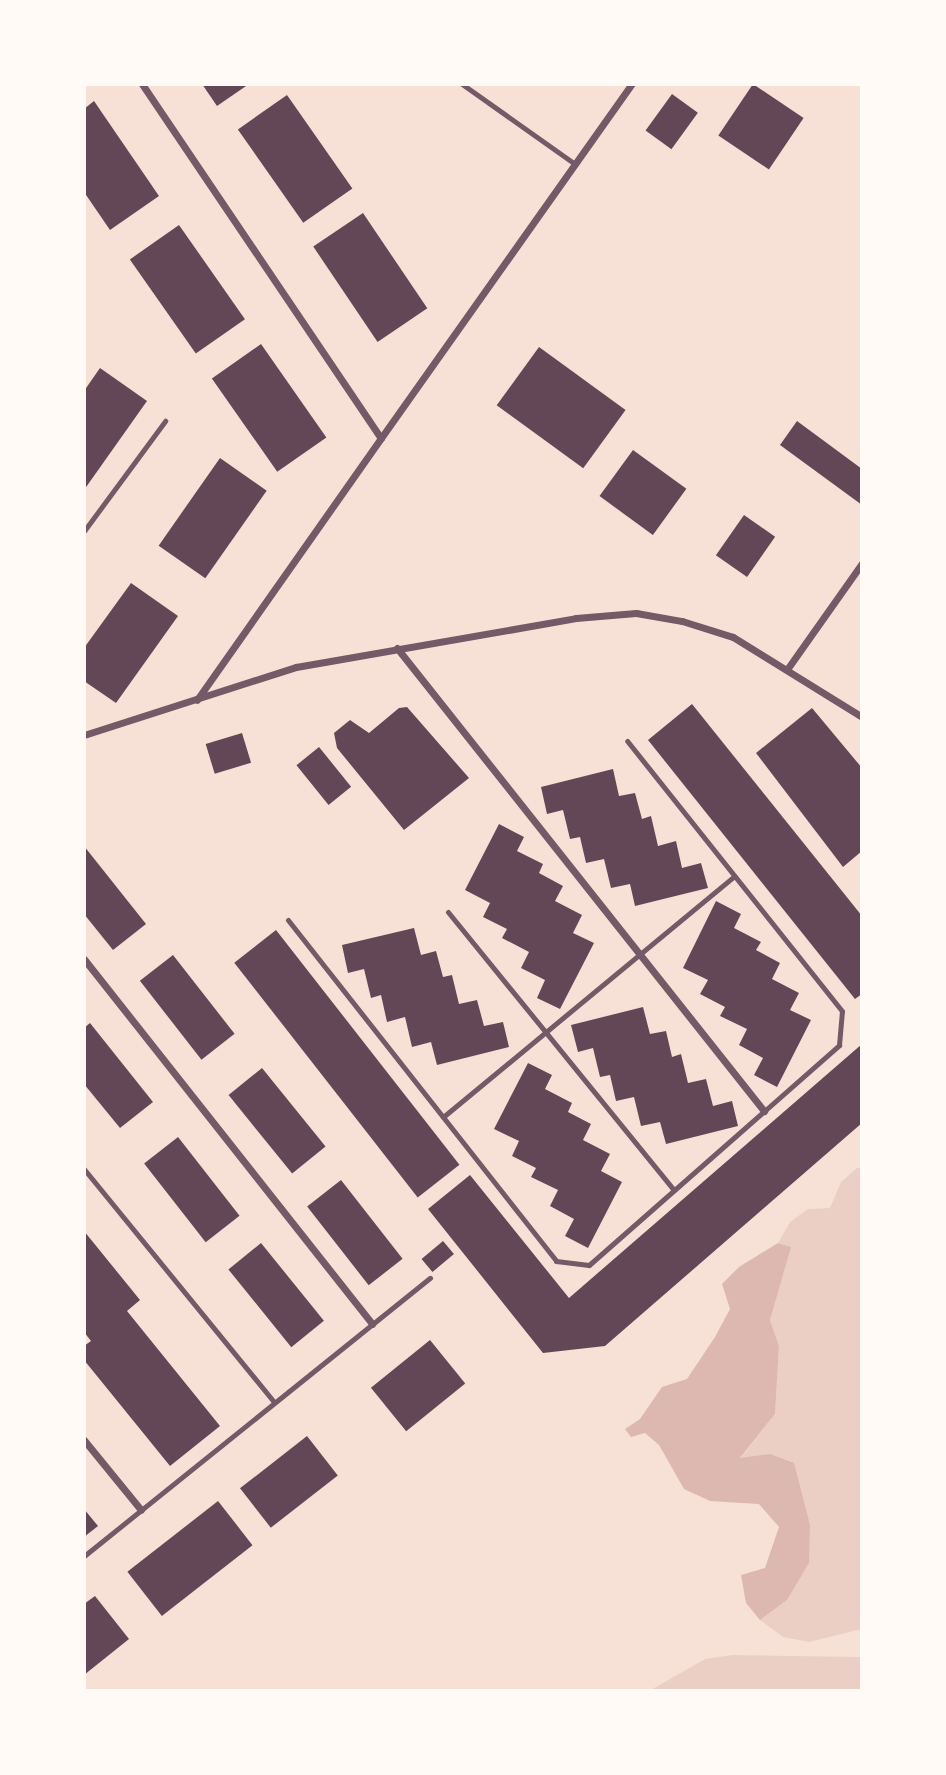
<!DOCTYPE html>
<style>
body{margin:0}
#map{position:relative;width:946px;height:1775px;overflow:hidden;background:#f7e1d7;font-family:"Crimson Pro",serif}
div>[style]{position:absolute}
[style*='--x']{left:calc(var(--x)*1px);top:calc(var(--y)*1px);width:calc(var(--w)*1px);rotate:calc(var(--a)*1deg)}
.green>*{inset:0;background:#ebcfc5}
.water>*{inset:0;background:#dcb8b0}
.building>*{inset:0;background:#644757;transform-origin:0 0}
.service>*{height:5px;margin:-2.5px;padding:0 2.5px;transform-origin:2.5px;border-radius:2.5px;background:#755966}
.minor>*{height:7px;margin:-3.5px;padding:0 3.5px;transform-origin:3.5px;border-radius:3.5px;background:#755966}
span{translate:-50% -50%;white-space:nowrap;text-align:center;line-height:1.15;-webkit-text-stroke:5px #fffaf5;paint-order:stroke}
.frame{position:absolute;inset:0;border:86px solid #fffaf5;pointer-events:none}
</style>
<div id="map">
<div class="green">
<div style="clip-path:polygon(857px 1168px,862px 1168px,862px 1629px,809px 1642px,783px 1637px,760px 1620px,787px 1600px,798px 1484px,794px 1463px,740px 1459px,775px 1414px,779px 1346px,770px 1320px,790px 1247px,778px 1243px,790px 1222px,808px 1209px,830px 1208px,841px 1182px)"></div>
<div style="clip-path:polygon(732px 1655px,862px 1657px,862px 1691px,649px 1691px,705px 1659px)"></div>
</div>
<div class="water">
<div style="clip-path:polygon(778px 1243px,791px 1247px,770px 1320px,779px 1346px,775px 1414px,740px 1458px,770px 1454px,794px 1463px,810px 1525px,809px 1563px,787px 1600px,760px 1620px,746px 1603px,741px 1575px,765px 1568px,779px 1527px,759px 1504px,710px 1501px,684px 1489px,659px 1445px,645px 1433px,631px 1437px,625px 1429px,640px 1419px,662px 1387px,687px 1379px,715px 1337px,730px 1309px,722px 1284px,739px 1267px)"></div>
</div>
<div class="building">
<div style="clip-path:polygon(202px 84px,249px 84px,217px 106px)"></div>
<div style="left:753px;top:84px;width:61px;height:62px;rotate:34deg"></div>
<div style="left:672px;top:94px;width:32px;height:45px;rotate:36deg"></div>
<div style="left:287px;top:95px;width:114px;height:60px;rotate:55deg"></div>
<div style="clip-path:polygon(94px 101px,159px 196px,110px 230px,84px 192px,84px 109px)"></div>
<div style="left:363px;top:213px;width:115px;height:60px;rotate:56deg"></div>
<div style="left:179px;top:225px;width:115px;height:60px;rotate:55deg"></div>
<div style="left:261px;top:344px;width:114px;height:60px;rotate:55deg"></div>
<div style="left:539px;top:347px;width:107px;height:72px;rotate:36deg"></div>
<div style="clip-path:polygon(100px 368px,147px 401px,84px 490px,84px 391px)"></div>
<div style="clip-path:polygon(797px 421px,862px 469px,862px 505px,780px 445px)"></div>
<div style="left:633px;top:450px;width:66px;height:57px;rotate:36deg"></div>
<div style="left:220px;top:458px;width:57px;height:107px;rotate:35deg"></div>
<div style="left:744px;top:515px;width:38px;height:49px;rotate:35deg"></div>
<div style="clip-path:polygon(131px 583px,178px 616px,116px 703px,84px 681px,84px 648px)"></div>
<div style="clip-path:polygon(692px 704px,862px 916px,862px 994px,855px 999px,648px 740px)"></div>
<div style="clip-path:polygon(407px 707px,469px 778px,404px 830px,337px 748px,334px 733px,350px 720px,369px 733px,399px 708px)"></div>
<div style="clip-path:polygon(812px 708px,862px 768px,862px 851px,843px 867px,756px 753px)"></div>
<div style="left:242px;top:733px;width:31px;height:38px;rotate:73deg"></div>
<div style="left:319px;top:747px;width:51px;height:29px;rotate:51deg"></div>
<div style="clip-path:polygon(613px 769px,619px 796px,635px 793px,642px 819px,651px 816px,658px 846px,676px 841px,682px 868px,701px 863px,708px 888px,635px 906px,630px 884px,611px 888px,604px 859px,586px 863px,580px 837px,570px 839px,563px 810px,547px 814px,541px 787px)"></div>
<div style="clip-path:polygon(499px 824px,524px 837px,517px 851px,543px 864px,539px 873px,563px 886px,555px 901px,582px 915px,573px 933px,594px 943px,560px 1009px,537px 998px,545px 980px,521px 968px,529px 952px,502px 938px,507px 929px,483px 917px,490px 903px,465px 890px)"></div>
<div style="clip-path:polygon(84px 846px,146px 924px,113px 950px,84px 914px)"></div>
<div style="clip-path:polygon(716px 901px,741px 914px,734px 928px,761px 942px,756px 950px,780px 963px,772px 979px,799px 993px,790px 1010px,811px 1020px,777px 1087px,754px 1075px,763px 1058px,739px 1045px,747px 1029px,720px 1016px,725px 1007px,700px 994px,708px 980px,683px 968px)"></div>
<div style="clip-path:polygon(414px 928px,421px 955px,436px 951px,443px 977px,452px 975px,459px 1004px,477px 1000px,484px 1026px,503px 1022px,509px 1047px,437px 1065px,431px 1042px,412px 1047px,405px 1017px,387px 1022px,381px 995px,371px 998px,364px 969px,348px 973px,342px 945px)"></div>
<div style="left:276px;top:930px;width:298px;height:53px;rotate:52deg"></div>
<div style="left:173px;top:955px;width:100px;height:42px;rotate:52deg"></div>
<div style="clip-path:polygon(643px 1007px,650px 1034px,666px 1031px,672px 1057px,681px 1054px,688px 1083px,706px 1079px,713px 1106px,732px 1101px,738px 1126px,666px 1144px,660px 1122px,641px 1126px,634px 1097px,616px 1101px,610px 1075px,600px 1077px,593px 1048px,578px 1052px,571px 1025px)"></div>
<div style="clip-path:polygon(90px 1023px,153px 1102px,120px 1128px,84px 1084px,84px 1028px)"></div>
<div style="clip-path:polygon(862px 1044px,862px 1123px,605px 1346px,543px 1353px,428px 1209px,470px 1175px,569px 1298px)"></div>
<div style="clip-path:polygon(528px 1063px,552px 1075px,545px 1089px,572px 1103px,568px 1112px,591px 1124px,583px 1140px,610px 1154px,601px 1171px,622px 1182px,588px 1248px,565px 1236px,574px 1219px,550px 1206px,558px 1190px,531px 1177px,536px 1168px,512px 1156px,519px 1141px,494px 1129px)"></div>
<div style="left:262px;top:1068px;width:101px;height:43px;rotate:51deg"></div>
<div style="left:178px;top:1137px;width:100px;height:43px;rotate:52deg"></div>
<div style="left:341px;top:1180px;width:100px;height:43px;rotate:52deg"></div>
<div style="clip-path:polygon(84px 1231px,140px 1300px,127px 1311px,220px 1426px,170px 1466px,84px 1360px,84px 1346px,91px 1341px,84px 1332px)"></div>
<div style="left:443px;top:1241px;width:17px;height:28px;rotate:50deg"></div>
<div style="left:261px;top:1243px;width:100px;height:42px;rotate:51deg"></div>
<div style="left:430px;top:1340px;width:56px;height:76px;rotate:51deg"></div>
<div style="left:307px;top:1436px;width:50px;height:85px;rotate:52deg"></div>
<div style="left:218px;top:1501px;width:56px;height:115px;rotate:52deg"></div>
<div style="clip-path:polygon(84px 1509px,98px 1526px,84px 1537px)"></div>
<div style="clip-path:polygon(95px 1596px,129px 1639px,84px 1675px,84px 1604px)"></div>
</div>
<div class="service">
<div style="--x:462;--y:84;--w:138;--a:35.3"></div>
<div style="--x:84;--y:531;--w:137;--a:-53.6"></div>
<div style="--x:448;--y:912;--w:358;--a:50.9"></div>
<div style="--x:288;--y:920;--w:434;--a:51.8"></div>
<div style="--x:556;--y:1261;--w:33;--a:7"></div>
<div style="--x:589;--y:1265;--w:333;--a:-41.3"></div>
<div style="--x:839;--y:1045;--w:34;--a:-85"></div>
<div style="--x:842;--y:1011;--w:345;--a:-128.5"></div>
<div style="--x:443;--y:1117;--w:378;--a:-39.6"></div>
<div style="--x:84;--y:1169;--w:301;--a:50.8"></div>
<div style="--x:84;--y:1556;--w:444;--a:-38.8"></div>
</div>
<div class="minor">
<div style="--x:142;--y:84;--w:427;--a:56"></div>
<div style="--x:381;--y:438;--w:320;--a:125.1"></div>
<div style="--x:381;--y:438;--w:434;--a:-54.7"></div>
<div style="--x:397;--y:648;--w:591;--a:51.6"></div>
<div style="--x:788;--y:668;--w:128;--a:-54.8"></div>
<div style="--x:84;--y:735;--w:223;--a:-17.8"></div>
<div style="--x:296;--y:667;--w:284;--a:-9.9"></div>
<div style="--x:576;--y:618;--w:60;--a:-4.8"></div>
<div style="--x:636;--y:613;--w:47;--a:9.9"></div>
<div style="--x:682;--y:621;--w:53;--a:17.4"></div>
<div style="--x:733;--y:637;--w:152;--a:31.8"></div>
<div style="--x:84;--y:959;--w:465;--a:51.7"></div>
<div style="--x:84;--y:1440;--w:90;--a:50.8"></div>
</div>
<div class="frame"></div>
</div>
